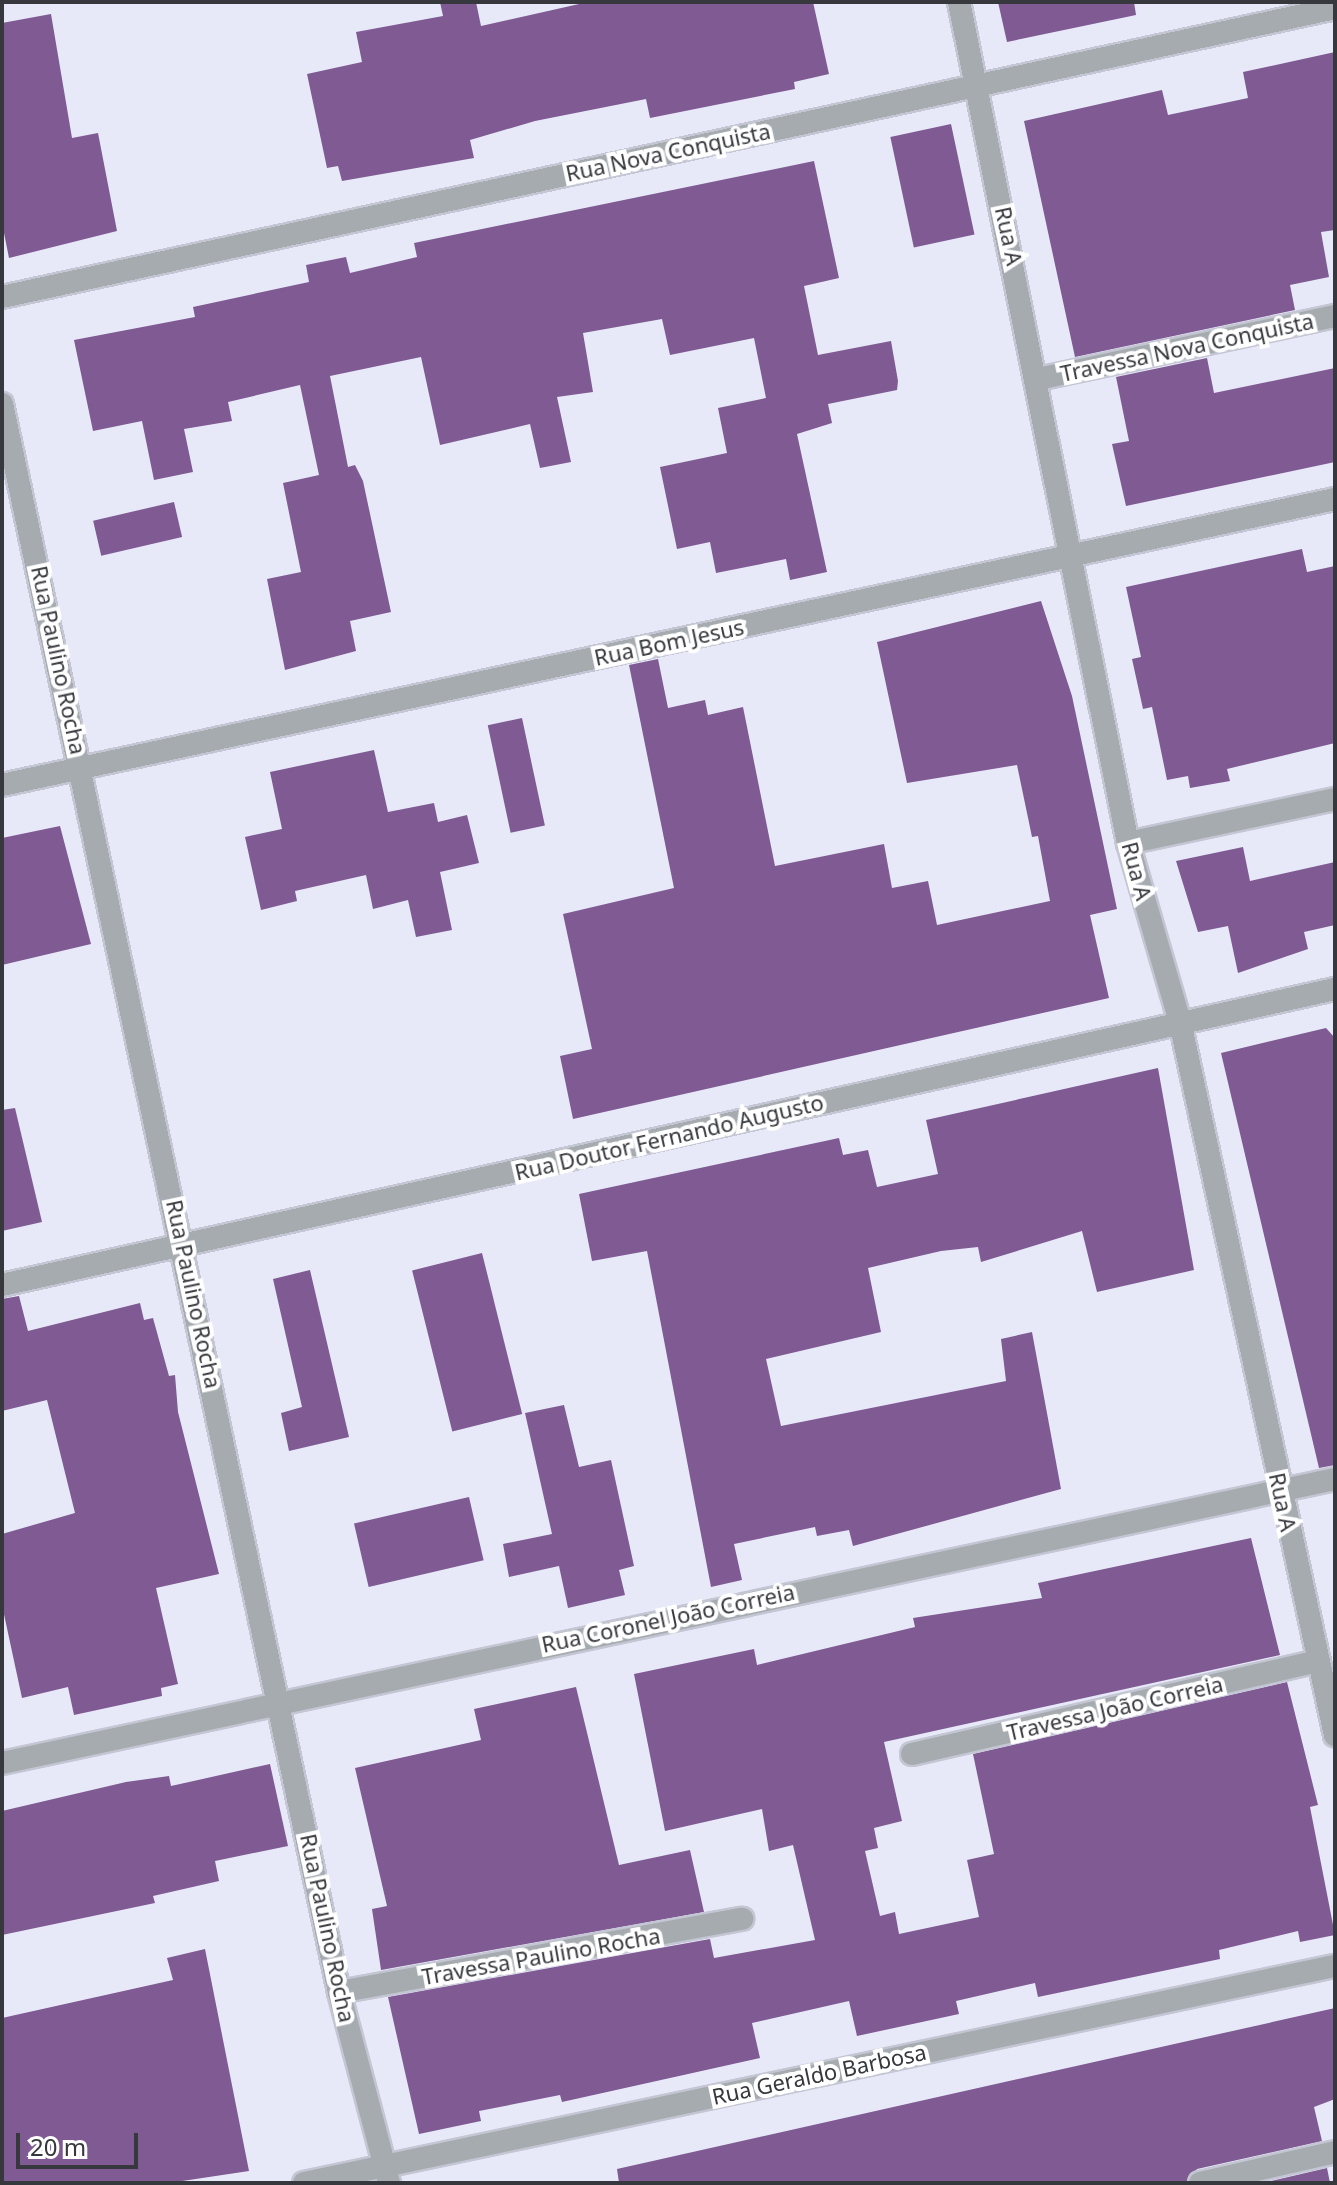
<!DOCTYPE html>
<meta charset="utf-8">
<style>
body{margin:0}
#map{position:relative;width:1337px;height:2185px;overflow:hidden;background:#e7e9f8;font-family:"Noto Sans",sans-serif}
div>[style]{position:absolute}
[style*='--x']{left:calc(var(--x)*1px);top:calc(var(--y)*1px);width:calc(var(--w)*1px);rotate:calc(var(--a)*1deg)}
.building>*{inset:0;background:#7f5a93;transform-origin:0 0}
.roads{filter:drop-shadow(2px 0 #c4c6d3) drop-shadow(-2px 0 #c4c6d3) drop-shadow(0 2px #c4c6d3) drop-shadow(0 -2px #c4c6d3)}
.minor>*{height:22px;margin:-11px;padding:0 11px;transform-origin:11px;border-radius:11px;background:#a6abb0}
span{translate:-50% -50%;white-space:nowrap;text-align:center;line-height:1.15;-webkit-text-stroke:8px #fff;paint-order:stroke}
.street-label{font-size:22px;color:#37383d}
.frame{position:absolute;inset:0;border:4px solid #37383d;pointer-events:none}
.scale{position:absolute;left:16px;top:2133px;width:122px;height:36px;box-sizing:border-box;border:4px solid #37383d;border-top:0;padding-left:10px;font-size:24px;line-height:28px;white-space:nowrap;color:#37383d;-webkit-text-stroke:6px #fff;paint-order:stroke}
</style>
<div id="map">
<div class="building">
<div style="clip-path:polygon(440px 2px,476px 2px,481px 26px,588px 2px,813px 2px,829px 74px,794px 82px,795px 89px,650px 118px,646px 99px,535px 121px,470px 140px,474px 158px,342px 181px,338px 166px,327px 168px,307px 74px,362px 62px,356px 32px,443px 16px)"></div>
<div style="clip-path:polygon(998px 2px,1134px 2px,1136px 15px,1007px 42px)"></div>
<div style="clip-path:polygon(51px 14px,72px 138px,98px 133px,117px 231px,9px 258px,2px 223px,2px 23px)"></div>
<div style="clip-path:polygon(1335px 52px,1335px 230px,1321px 232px,1329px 277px,1290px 285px,1295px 310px,1075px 357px,1024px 121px,1162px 90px,1168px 115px,1248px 98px,1243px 72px)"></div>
<div style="left:951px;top:124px;width:113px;height:62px;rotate:78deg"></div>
<div style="clip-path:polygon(814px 161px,839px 278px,804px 286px,818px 355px,891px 341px,898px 381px,897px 390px,828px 404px,832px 423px,797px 434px,827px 572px,790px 580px,786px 559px,716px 573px,710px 542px,677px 549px,660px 467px,727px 453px,718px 408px,766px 398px,754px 338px,670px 355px,662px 319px,583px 333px,593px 392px,557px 397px,571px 462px,540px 468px,530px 424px,440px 445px,421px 357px,330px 376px,348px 467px,355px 465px,363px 481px,391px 612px,350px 621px,356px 651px,285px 670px,267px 579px,301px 572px,283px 483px,319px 475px,300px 385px,228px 402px,232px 421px,184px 429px,193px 472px,154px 480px,142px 421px,93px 431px,74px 340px,195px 317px,193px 307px,309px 282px,306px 265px,346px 257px,350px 273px,417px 257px,414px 243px)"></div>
<div style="clip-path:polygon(1207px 358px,1214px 393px,1335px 368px,1335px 462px,1126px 506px,1112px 444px,1129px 441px,1116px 377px)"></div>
<div style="left:174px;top:502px;width:36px;height:83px;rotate:77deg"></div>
<div style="clip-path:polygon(1302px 549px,1307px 572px,1335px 566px,1335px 743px,1227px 769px,1230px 781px,1190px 788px,1188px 776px,1167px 780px,1152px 707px,1143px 709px,1132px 659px,1141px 657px,1126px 587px)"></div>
<div style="clip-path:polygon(1041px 601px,1072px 696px,1117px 909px,1090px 915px,1109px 998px,573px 1119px,560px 1056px,592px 1049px,563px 914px,674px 888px,629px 665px,658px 659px,668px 708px,705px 700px,708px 715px,743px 707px,775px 866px,884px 844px,892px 888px,928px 881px,937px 925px,1050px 901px,1038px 836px,1032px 837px,1017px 765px,907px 783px,877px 642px)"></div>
<div style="left:522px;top:718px;width:110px;height:35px;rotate:78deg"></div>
<div style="clip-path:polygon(374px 750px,388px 812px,434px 803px,438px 822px,467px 815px,479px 863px,440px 872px,452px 930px,416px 937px,408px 900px,373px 909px,366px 875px,295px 891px,297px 901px,261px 910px,245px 837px,282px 829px,270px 772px)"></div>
<div style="clip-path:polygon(60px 826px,91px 944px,2px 965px,2px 838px)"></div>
<div style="clip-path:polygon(1243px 847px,1250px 881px,1335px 862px,1335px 925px,1304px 932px,1308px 949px,1238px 973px,1228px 926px,1198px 932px,1176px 861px)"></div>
<div style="clip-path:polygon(1326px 1028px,1335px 1038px,1335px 1465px,1319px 1468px,1221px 1053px)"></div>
<div style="clip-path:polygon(1158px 1068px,1194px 1270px,1097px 1292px,1082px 1231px,981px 1262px,978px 1247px,941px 1251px,868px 1268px,881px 1332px,766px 1359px,781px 1426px,1006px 1381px,1001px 1339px,1032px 1332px,1061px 1489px,853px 1546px,849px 1530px,817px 1536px,815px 1527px,734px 1544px,742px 1580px,711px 1587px,647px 1251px,592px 1261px,579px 1194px,839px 1138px,843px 1155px,868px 1150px,877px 1187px,938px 1174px,926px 1120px)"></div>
<div style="clip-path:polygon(15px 1108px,42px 1222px,2px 1231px,2px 1110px)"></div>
<div style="left:482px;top:1253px;width:166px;height:72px;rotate:76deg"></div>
<div style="clip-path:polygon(310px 1270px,349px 1437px,289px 1451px,281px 1413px,302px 1407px,273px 1279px)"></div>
<div style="clip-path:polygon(19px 1296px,28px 1331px,140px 1303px,144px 1320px,153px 1318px,169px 1376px,175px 1375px,178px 1412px,219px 1574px,156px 1588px,178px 1684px,161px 1688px,162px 1696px,74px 1715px,68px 1687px,22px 1698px,2px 1605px,2px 1534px,75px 1513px,47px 1400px,2px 1411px,2px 1299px)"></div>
<div style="clip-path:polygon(564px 1405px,579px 1467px,611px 1460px,634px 1566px,619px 1570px,625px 1595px,568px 1608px,559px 1566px,509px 1577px,503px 1544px,552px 1534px,525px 1413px)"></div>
<div style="left:469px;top:1497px;width:65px;height:118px;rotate:77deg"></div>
<div style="clip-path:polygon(1251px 1538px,1280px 1655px,884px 1742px,902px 1821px,874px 1828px,878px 1848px,865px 1851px,880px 1916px,895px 1912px,899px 1934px,979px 1917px,967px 1860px,994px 1854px,973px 1754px,1287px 1682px,1318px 1805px,1310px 1807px,1335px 1935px,1300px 1942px,1298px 1931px,1219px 1950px,1220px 1959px,1038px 1997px,1035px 1983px,956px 2001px,959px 2014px,857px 2036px,849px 2001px,752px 2023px,760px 2058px,562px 2102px,560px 2095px,479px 2111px,481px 2121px,419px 2134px,388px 1997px,710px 1939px,714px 1958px,815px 1940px,793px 1845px,769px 1851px,762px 1809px,665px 1831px,634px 1674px,754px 1649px,757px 1665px,915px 1627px,913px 1618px,1042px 1598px,1038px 1583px)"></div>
<div style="clip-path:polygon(576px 1687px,619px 1865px,690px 1850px,704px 1912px,381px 1970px,372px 1909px,387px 1906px,355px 1768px,481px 1740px,474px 1709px)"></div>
<div style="clip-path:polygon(270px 1764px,288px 1846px,215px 1861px,219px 1881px,153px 1896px,155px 1903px,2px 1935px,2px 1811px,126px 1782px,169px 1776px,171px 1786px)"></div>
<div style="clip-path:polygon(205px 1949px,249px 2171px,169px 2183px,2px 2183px,2px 2018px,173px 1980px,167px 1958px)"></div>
<div style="clip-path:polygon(1335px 2008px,1335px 2099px,1314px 2107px,1322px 2141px,1197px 2169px,1186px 2183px,619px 2183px,617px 2169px)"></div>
<div style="clip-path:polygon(1327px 2168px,1330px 2183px,1263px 2183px)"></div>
</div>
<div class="roads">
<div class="minor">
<div style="--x:959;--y:2;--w:858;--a:78.64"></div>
<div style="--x:1128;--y:843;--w:186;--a:73.8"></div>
<div style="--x:1180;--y:1022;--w:730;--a:77.74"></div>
<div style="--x:2;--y:297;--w:1364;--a:-12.23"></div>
<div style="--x:1038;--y:379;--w:304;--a:-12"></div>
<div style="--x:2;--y:404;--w:1623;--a:78.02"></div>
<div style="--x:339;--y:1992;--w:197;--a:75.3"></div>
<div style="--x:2;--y:785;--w:1363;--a:-12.11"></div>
<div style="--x:1128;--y:843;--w:212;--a:-12"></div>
<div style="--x:2;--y:1285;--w:1365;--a:-12.52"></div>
<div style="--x:912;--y:1754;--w:417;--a:-12.9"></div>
<div style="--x:2;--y:1763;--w:1363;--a:-12.03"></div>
<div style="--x:339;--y:1992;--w:410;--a:-10.3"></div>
<div style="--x:304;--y:2183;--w:1054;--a:-11.89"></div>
<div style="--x:1200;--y:2183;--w:139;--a:-12.9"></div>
</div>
</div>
<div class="street-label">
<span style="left:668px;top:152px;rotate:-12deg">Rua Nova Conquista</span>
<span style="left:1009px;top:236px;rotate:78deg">Rua A</span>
<span style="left:1187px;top:347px;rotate:-12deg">Travessa Nova Conquista</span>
<span style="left:669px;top:642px;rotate:-12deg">Rua Bom Jesus</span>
<span style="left:59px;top:660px;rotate:78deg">Rua Paulino Rocha</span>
<span style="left:1137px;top:871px;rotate:75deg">Rua A</span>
<span style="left:669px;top:1137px;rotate:-13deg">Rua Doutor Fernando Augusto</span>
<span style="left:194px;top:1294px;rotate:78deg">Rua Paulino Rocha</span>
<span style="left:1283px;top:1502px;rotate:78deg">Rua A</span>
<span style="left:668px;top:1618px;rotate:-12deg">Rua Coronel João Correia</span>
<span style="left:1115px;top:1708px;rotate:-13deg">Travessa João Correia</span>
<span style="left:328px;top:1928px;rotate:78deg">Rua Paulino Rocha</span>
<span style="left:541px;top:1956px;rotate:-10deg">Travessa Paulino Rocha</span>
<span style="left:819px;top:2074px;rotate:-12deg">Rua Geraldo Barbosa</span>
</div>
<div class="frame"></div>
<div class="scale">20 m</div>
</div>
